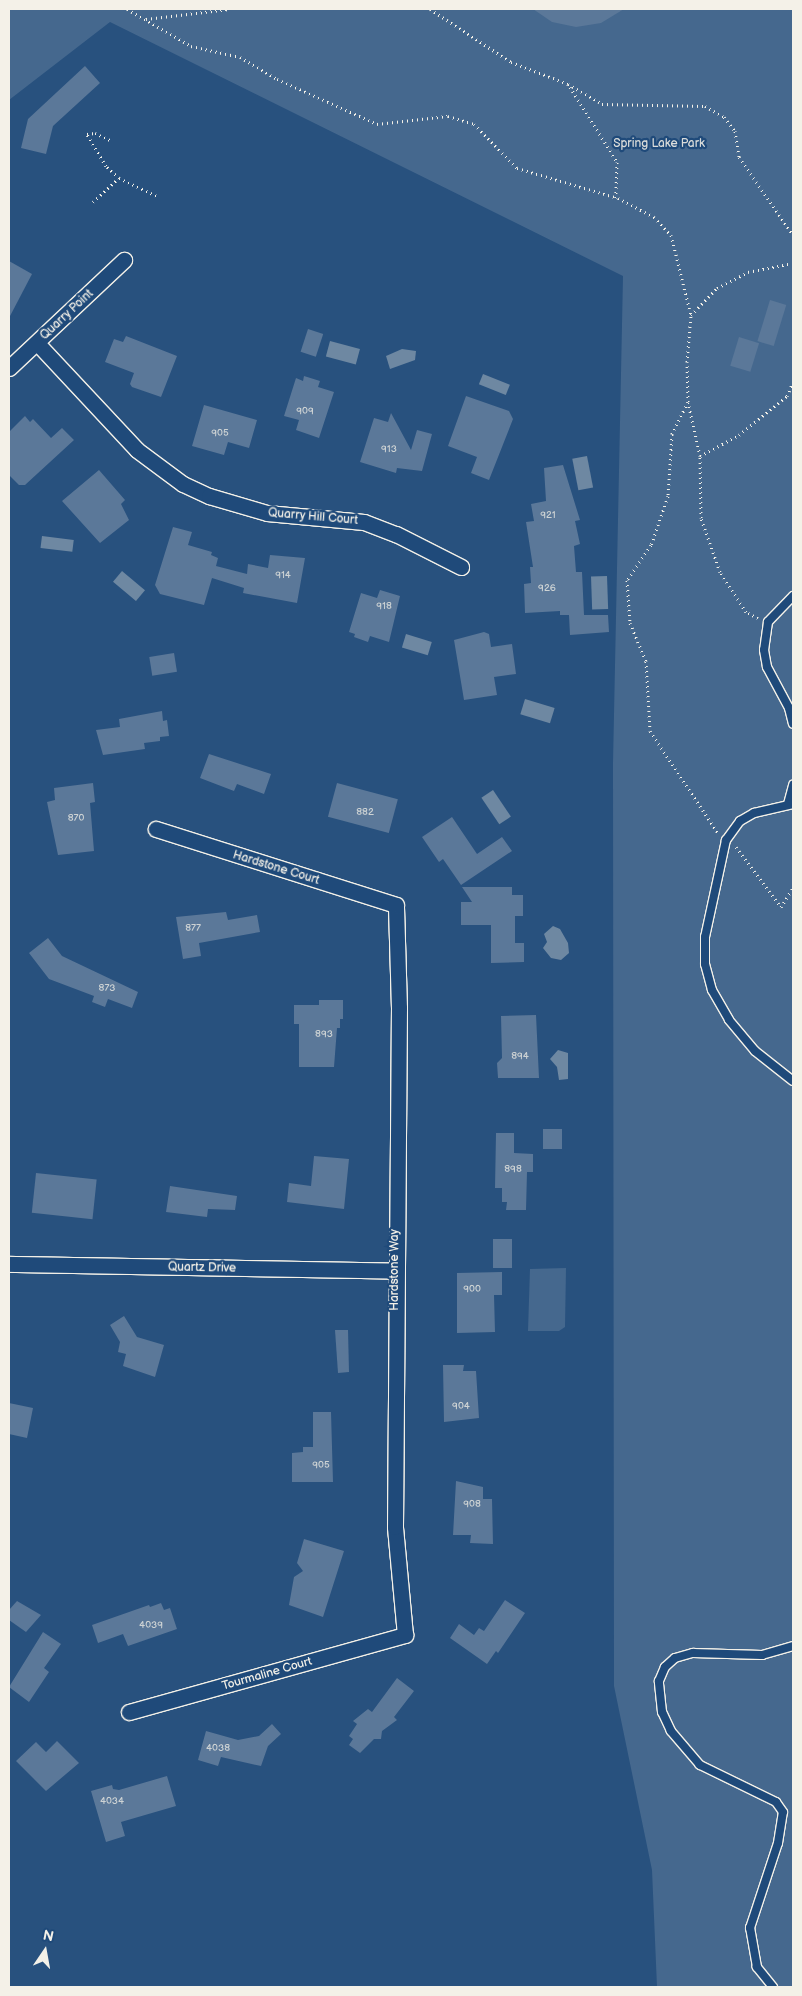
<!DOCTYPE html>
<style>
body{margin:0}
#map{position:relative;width:802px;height:1996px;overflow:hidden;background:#28517e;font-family:"Balsamiq Sans",sans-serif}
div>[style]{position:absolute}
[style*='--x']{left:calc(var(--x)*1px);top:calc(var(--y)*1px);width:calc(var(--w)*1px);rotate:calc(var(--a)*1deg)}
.green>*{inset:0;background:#45688e}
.water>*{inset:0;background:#6e88a2;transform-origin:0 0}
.building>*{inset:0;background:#5b7899;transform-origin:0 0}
.path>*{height:3px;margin-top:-1.5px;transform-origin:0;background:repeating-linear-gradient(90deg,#f4f1e8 0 1px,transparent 0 5px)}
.roads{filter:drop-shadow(1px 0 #f4f1e8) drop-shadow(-1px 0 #f4f1e8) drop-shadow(0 1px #f4f1e8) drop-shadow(0 -1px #f4f1e8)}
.lane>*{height:8px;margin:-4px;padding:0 4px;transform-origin:4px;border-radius:4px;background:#1f4a7a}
.street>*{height:15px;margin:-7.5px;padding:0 7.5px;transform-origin:7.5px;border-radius:7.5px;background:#1f4a7a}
span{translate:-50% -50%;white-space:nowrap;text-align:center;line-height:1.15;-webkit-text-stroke:4.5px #1f4a7a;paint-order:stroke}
.number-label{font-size:10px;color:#ced3d4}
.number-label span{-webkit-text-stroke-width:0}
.park-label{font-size:12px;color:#dadcda}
.street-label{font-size:12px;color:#f4f1e8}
.frame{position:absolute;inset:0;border:10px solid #f4f1e8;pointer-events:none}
.north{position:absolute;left:20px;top:1926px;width:50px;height:50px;-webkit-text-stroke:4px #1f4a7a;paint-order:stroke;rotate:12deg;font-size:14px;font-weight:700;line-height:20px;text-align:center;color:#f4f1e8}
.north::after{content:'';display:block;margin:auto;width:18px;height:22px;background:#f4f1e8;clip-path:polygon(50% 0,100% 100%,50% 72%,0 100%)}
</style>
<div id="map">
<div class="green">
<div style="clip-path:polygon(9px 9px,793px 9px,793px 1987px,657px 1987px,652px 1870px,614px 1686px,613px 763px,623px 276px,110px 22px,9px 100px)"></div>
<div style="clip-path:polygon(566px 1268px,565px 1327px,559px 1331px,528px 1331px,530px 1269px)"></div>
</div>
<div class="water">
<div style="left:330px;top:341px;width:31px;height:16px;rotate:15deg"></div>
<div style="clip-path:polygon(402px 349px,416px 351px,415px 360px,390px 369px,386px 356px)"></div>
<div style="left:483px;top:374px;width:29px;height:11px;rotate:22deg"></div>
<div style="left:587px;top:456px;width:32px;height:15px;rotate:79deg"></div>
<div style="left:42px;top:536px;width:32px;height:12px;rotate:7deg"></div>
<div style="left:122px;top:571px;width:30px;height:14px;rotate:40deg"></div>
<div style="left:607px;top:576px;width:33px;height:16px;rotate:88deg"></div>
<div style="left:406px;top:634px;width:27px;height:14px;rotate:17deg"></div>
<div style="left:525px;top:699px;width:31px;height:16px;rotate:17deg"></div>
<div style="left:493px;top:790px;width:32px;height:14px;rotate:56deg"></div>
<div style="clip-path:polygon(553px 926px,560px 929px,568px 943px,569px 953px,561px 960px,551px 958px,543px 948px,547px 942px,544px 934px)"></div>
<div style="clip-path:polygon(558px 1050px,568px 1053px,568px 1079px,559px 1080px,557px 1067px,550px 1059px)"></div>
</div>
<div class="building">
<div style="clip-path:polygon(533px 9px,624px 9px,601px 23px,576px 27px,552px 22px)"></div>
<div style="clip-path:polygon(85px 66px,100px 83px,53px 126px,46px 154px,21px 148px,28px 119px)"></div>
<div style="clip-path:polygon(9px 261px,32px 274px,9px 318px)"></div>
<div style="left:770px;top:300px;width:17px;height:43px;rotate:17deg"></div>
<div style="left:308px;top:329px;width:16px;height:24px;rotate:18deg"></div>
<div style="clip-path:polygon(126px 336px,177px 356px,161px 397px,132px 387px,130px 384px,134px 373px,105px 362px,114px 339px,123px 342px)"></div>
<div style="left:739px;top:337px;width:21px;height:30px;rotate:17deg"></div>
<div style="clip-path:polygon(304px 376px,320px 381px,318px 387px,334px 392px,319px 438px,296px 430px,299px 420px,284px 416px,296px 378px,303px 381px)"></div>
<div style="clip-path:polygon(466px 396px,509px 411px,513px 419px,489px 480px,471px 473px,477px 457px,448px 446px)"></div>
<div style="clip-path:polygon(204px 405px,257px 420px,249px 448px,228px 442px,224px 455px,192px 446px)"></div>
<div style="clip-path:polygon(391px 413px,411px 450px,417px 430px,432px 434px,422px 471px,397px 468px,396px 473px,360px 462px,374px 418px,388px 422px)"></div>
<div style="clip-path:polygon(25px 416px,30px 422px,33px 419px,51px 438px,62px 428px,74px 440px,25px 485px,19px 485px,9px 475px,9px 432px)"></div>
<div style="clip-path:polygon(563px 465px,580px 520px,575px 521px,580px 544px,574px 546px,576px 572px,582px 572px,584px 615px,608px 615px,609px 632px,570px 635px,569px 615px,560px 615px,560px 611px,525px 613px,524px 584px,531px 583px,530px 567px,533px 567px,526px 522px,534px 521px,531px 504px,546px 501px,544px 468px)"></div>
<div style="clip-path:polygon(99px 470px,125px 500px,121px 504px,129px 520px,100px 543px,62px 501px)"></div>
<div style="clip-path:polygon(173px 527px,192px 532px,188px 545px,212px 552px,211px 555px,218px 558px,216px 566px,247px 574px,248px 564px,268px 568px,270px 555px,305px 558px,297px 603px,243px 593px,244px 588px,212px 578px,204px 605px,160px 594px,155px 585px)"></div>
<div style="clip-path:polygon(380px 590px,400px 596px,389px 642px,370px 636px,368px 642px,354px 637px,355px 634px,349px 632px,361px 593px,377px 598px)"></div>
<div style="clip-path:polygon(484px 632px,489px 634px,491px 647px,512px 644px,516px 674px,494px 677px,497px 695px,464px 700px,454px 640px)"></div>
<div style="left:174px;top:653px;width:19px;height:25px;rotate:81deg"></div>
<div style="clip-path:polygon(162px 711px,163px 721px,167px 720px,169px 736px,160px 737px,160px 741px,144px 743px,145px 749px,103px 755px,96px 730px,120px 727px,119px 719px)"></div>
<div style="clip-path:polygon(209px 754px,271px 774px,264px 794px,237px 784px,234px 791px,200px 778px)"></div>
<div style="clip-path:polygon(93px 783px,95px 802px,90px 803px,94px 851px,58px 855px,47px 802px,55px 800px,54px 788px)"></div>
<div style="left:337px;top:783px;width:63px;height:35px;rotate:15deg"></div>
<div style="clip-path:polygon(452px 817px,477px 854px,502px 837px,512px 851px,461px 885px,443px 859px,439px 862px,422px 837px)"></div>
<div style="clip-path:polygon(462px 887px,512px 887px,512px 895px,523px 895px,523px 916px,515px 916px,515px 943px,524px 943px,524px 962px,491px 963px,491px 925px,461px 925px,461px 902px,472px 902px)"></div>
<div style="clip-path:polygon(226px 912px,228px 920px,257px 915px,260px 932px,199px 943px,201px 956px,183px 959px,176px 917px)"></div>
<div style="clip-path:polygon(48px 938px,62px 956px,138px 992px,132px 1008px,108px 999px,105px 1007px,92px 1002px,94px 996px,49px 979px,29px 953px)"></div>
<div style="clip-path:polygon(319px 1000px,343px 1000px,343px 1019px,340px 1019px,340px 1028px,337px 1028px,334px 1067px,299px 1067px,299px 1024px,294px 1024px,294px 1005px,319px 1005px)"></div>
<div style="clip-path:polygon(536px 1015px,539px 1078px,498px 1078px,497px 1063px,502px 1058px,501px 1016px)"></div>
<div style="left:562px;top:1129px;width:20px;height:19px;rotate:90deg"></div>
<div style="clip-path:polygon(496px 1133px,514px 1133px,514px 1153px,533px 1154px,533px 1172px,527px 1172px,526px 1210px,506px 1210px,507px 1202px,502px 1202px,502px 1188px,495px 1188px)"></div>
<div style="clip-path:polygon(314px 1156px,349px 1159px,344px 1209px,287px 1202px,289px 1183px,311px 1186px)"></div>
<div style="left:36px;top:1173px;width:61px;height:40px;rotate:6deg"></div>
<div style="clip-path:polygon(170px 1186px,237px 1196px,235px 1210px,208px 1209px,207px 1217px,166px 1212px)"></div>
<div style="left:493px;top:1239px;width:19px;height:29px"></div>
<div style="clip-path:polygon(502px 1272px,502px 1295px,494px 1295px,495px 1332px,457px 1333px,457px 1273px)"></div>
<div style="clip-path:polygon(124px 1316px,137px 1337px,164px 1345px,155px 1377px,123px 1366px,126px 1354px,118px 1352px,120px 1342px,110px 1325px)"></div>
<div style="clip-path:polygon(335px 1330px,348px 1330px,349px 1372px,338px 1373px)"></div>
<div style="clip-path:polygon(443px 1365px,464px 1365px,463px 1371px,476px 1371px,479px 1418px,444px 1422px)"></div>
<div style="clip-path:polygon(9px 1403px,33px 1408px,27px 1438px,9px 1434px)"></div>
<div style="clip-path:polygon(313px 1412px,331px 1412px,333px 1482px,292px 1482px,292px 1453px,303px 1452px,303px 1447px,313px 1447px)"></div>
<div style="clip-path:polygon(456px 1481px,483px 1487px,483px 1499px,492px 1499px,493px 1544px,470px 1543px,471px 1535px,453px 1535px)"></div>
<div style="clip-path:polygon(304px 1539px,344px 1551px,323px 1617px,289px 1605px,294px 1577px,303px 1571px,297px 1563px)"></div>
<div style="clip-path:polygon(505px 1600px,525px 1613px,498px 1653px,496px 1651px,487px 1664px,450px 1638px,459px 1624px,474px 1635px,479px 1628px,484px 1631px)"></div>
<div style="clip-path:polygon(17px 1601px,41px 1615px,26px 1632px,9px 1620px,9px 1610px)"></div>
<div style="clip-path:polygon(161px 1603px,164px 1610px,170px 1608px,177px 1629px,128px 1646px,123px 1634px,98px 1643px,92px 1625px,149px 1605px,150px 1607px)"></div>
<div style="clip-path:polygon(43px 1632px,61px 1644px,44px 1668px,49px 1672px,29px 1702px,9px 1687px)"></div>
<div style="clip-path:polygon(397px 1678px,414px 1691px,394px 1717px,397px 1720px,382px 1731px,381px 1739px,374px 1739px,360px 1753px,349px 1745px,353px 1739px,349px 1736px,357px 1724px,353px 1721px,368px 1709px,372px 1712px)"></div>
<div style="clip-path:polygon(272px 1724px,281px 1734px,268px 1746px,261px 1766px,221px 1757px,218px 1766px,198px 1760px,206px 1731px,238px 1740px,259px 1736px)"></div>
<div style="clip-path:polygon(57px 1741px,79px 1763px,46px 1791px,16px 1761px,36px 1742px,46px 1752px)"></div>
<div style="clip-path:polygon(167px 1776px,176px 1806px,121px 1822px,125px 1836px,106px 1842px,91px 1791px,112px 1785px,113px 1789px,119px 1790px)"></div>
</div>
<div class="path">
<div style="--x:127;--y:9;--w:74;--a:30"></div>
<div style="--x:191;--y:46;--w:50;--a:12.7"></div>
<div style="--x:240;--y:57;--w:43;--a:30.7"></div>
<div style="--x:277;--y:79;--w:110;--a:24.2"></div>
<div style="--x:377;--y:124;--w:71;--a:-6.4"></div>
<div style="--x:448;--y:116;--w:27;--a:17"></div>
<div style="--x:474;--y:124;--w:62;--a:45.7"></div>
<div style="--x:517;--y:168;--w:105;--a:16.5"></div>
<div style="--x:618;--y:198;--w:41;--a:27.8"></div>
<div style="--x:654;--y:217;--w:25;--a:47"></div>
<div style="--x:671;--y:235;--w:82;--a:76"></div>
<div style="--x:430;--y:9;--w:97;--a:33.2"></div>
<div style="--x:511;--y:62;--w:61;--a:21.1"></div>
<div style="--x:568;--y:84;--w:39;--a:30"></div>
<div style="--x:602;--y:104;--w:103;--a:1.1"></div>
<div style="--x:705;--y:106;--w:22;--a:30"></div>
<div style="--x:724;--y:117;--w:18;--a:52"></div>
<div style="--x:735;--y:131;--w:26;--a:81"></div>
<div style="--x:739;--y:157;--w:95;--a:55.3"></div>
<div style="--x:146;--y:19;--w:84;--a:-6.9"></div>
<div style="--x:570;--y:87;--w:89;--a:57.9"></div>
<div style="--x:617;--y:162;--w:36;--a:92"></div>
<div style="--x:119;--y:178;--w:44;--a:25.4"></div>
<div style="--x:93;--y:202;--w:35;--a:-43"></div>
<div style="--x:119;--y:178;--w:18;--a:-137"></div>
<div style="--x:106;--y:166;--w:37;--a:-121"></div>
<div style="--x:87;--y:134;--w:8;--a:-7"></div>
<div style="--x:95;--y:133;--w:19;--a:25"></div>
<div style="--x:688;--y:402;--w:36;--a:117"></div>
<div style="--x:672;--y:434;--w:62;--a:93.7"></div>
<div style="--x:668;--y:496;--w:52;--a:109.1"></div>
<div style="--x:651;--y:545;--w:42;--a:124.4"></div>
<div style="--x:627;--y:580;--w:43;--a:86"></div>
<div style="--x:630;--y:623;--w:41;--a:67.2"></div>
<div style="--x:646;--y:661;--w:70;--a:86.7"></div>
<div style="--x:650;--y:731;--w:123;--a:56.3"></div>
<div style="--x:700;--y:456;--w:44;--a:-28.3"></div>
<div style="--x:739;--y:435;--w:62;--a:-39.1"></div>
<div style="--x:787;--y:396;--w:15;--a:-67"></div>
<div style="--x:758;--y:618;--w:13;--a:-153"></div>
<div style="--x:746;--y:612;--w:48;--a:-123"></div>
<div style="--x:720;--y:572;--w:57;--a:-109.4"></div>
<div style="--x:701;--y:518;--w:62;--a:-90.9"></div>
<div style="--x:700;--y:456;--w:55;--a:-102.5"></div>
<div style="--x:688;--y:402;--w:40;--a:-91.4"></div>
<div style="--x:687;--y:362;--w:47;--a:-85.1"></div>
<div style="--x:691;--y:315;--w:37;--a:-46"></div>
<div style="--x:717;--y:288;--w:35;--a:-27"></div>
<div style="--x:748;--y:272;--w:46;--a:-11.3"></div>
<div style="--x:736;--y:847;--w:75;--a:53.1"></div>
<div style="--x:781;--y:907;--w:22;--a:-58"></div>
</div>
<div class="roads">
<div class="lane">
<div style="--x:793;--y:596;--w:36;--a:134"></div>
<div style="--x:768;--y:622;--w:28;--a:98"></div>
<div style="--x:764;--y:650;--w:17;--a:80"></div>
<div style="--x:767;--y:667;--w:47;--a:61.8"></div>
<div style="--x:789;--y:708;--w:16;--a:76"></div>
<div style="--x:788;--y:804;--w:20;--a:-75"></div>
<div style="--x:793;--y:804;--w:40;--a:167"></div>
<div style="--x:754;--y:813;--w:16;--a:150"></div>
<div style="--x:740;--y:821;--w:24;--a:126"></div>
<div style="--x:726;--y:840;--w:99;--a:102.2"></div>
<div style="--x:705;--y:937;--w:27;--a:90"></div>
<div style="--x:705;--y:964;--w:27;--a:75"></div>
<div style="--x:712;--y:990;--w:34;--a:60"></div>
<div style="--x:729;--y:1020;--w:40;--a:50"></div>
<div style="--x:755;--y:1051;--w:48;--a:38.3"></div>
<div style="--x:773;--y:1987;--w:26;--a:-129"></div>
<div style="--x:757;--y:1967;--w:40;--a:-100"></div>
<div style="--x:750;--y:1928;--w:89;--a:-71.8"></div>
<div style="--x:778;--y:1843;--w:31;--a:-81"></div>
<div style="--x:783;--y:1812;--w:12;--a:-125"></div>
<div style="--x:776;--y:1802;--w:85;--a:-154"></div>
<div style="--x:700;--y:1765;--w:45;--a:-130.5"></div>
<div style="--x:671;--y:1731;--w:21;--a:-115"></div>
<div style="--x:662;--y:1712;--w:31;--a:-96"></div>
<div style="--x:659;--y:1681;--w:15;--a:-67"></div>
<div style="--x:665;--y:1667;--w:13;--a:-42"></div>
<div style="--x:675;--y:1658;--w:19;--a:-16"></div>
<div style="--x:693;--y:1653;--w:69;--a:1.7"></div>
<div style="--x:762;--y:1655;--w:32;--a:-16"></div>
</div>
<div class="street">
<div style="--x:37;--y:343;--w:146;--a:46.9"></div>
<div style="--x:137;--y:450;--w:57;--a:36.5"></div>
<div style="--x:183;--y:484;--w:29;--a:25"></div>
<div style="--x:209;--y:496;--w:60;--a:16.3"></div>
<div style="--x:267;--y:513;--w:97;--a:5.3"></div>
<div style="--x:364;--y:522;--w:34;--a:21"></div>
<div style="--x:396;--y:534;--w:73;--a:26.9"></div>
<div style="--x:9;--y:368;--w:158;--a:-43.2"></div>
<div style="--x:9;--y:1264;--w:386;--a:1"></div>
<div style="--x:129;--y:1712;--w:287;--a:-15.6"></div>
<div style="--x:405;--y:1635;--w:108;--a:-95.3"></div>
<div style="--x:395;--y:1527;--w:519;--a:-89.56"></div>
<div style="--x:399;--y:1008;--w:103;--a:-91.7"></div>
<div style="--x:396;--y:905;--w:252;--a:-162.4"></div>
</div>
</div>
<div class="number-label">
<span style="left:305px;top:412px">909</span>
<span style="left:220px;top:434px">905</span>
<span style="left:389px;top:450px">913</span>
<span style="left:548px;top:516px">921</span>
<span style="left:283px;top:576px">914</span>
<span style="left:547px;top:589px">926</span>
<span style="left:384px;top:607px">918</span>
<span style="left:365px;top:813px">882</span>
<span style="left:76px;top:819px">870</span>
<span style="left:193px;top:929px">877</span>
<span style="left:107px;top:989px">873</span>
<span style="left:324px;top:1035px">893</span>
<span style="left:520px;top:1057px">894</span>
<span style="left:513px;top:1170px">898</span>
<span style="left:472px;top:1290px">900</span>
<span style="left:461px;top:1407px">904</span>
<span style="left:321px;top:1466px">905</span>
<span style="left:472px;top:1505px">908</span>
<span style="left:151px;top:1626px">4039</span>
<span style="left:218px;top:1749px">4038</span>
<span style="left:112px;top:1802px">4034</span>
</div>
<div class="park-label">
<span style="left:659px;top:144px">Spring Lake Park</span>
</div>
<div class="street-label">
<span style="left:67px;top:315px;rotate:-43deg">Quarry Point</span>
<span style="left:313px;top:517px;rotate:5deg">Quarry Hill Court</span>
<span style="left:276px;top:868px;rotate:17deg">Hardstone Court</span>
<span style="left:202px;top:1268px;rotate:1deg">Quartz Drive</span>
<span style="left:395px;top:1270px;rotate:-90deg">Hardstone Way</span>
<span style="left:267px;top:1674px;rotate:-16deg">Tourmaline Court</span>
</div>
<div class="frame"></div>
<div class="north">N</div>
</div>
